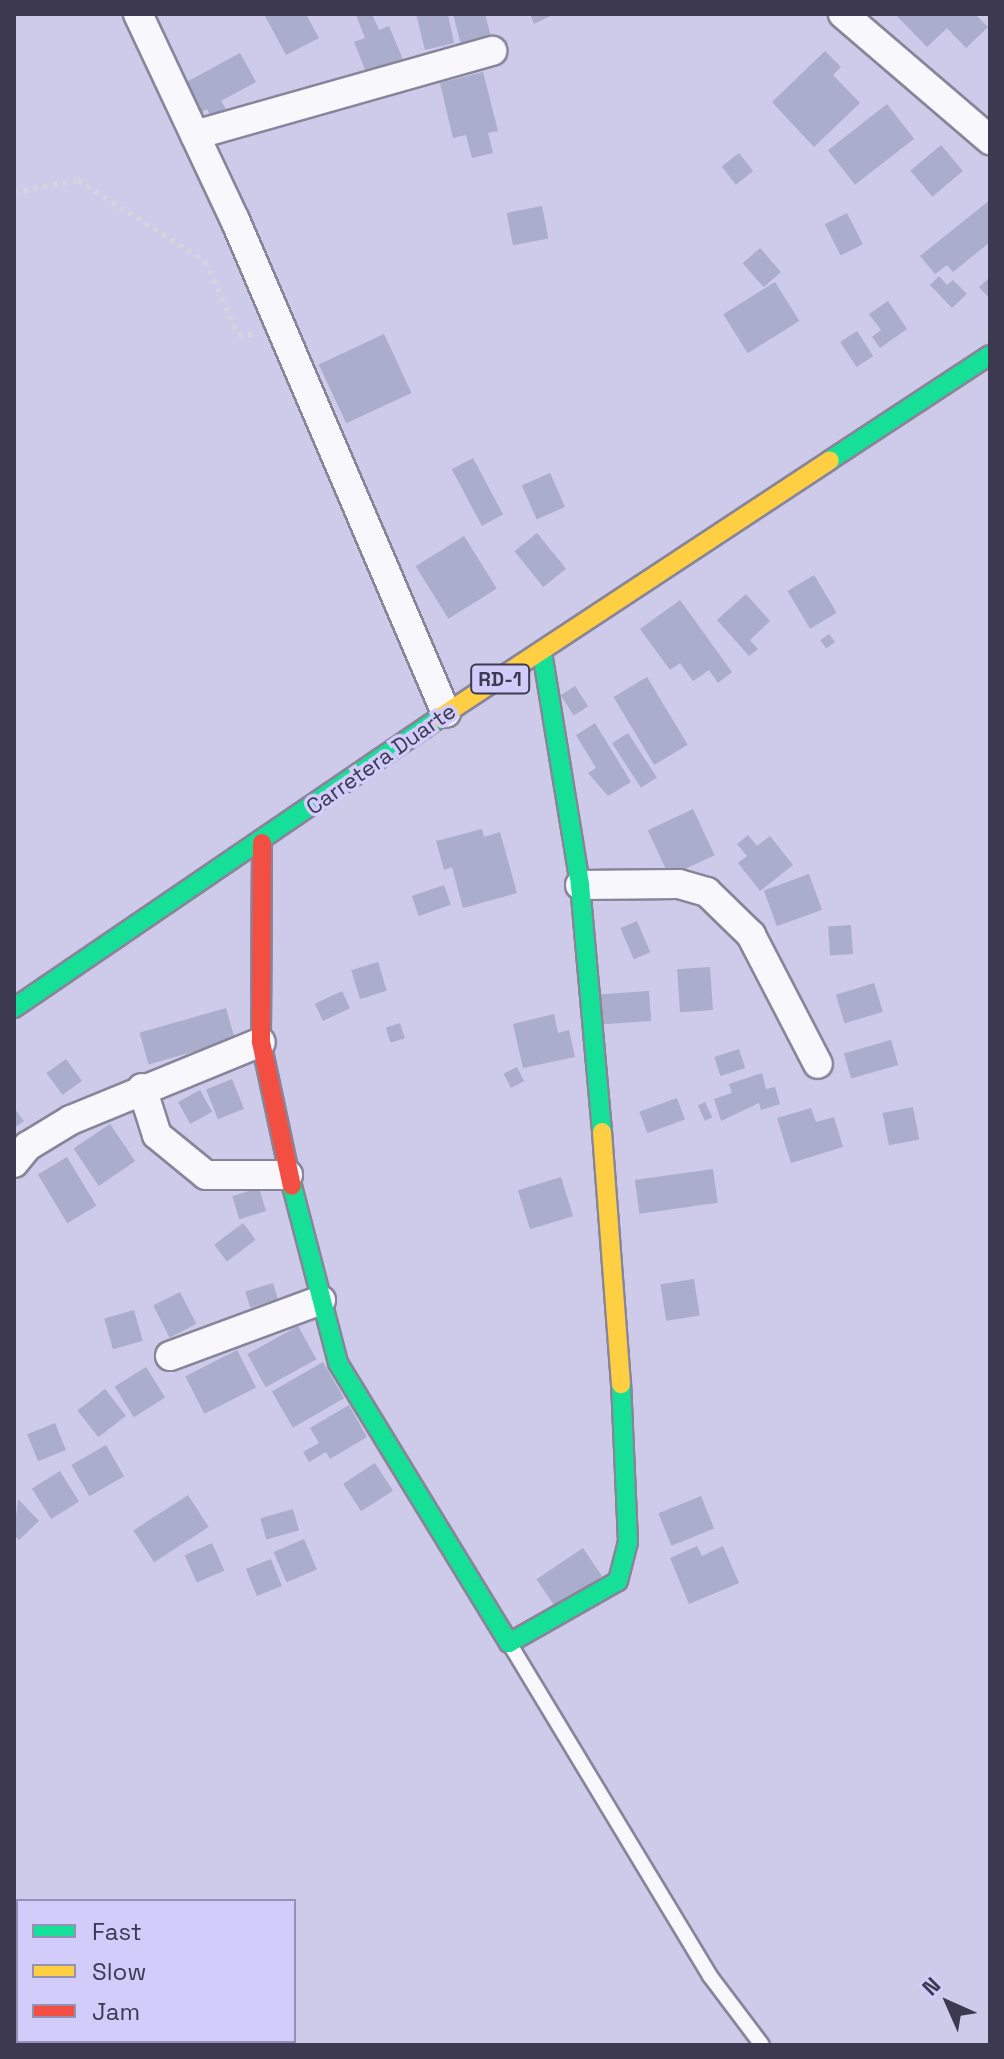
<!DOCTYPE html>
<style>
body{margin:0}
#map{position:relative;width:1004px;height:2059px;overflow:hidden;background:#cecae9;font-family:"Space Grotesk",sans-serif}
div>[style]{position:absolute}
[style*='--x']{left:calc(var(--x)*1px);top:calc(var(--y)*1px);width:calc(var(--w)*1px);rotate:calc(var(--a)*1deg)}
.building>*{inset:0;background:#aaadcb;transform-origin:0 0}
.path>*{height:5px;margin-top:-2.5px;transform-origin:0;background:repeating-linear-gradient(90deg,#d5d4dd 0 4px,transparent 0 10px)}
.roads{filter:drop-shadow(2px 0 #88859b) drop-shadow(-2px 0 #88859b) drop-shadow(0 2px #88859b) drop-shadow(0 -2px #88859b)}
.lane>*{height:14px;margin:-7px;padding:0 7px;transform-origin:7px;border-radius:7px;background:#f8f7fc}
.street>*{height:28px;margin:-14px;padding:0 14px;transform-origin:14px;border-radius:14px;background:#f8f7fc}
.fast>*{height:18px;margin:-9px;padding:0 9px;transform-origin:9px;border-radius:9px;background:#16e098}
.slow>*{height:18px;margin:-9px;padding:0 9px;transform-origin:9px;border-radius:9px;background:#ffcf43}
.jam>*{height:18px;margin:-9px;padding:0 9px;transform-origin:9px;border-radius:9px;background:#f24e42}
span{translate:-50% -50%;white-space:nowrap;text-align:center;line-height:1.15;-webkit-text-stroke:7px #d1ccfa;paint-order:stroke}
.shield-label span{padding:2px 6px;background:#d1ccfa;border:2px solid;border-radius:6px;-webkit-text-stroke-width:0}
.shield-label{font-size:20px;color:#3c3950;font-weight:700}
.street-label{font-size:22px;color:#3c3950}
.frame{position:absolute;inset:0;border:16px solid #3c3950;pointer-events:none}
.legend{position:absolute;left:16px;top:1899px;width:280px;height:144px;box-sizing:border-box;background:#d1ccfa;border:2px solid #9591b6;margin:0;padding:10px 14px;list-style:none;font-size:24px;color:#3c3950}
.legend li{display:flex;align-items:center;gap:16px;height:40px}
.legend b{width:40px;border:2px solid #9591b6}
.north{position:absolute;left:908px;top:1963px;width:80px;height:80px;-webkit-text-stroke:6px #d1ccfa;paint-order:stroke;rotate:315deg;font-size:22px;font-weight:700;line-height:32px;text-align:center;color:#3c3950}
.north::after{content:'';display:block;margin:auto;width:28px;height:36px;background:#3c3950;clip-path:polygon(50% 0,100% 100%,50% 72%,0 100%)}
</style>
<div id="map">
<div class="building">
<div style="clip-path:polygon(264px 14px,306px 14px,319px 38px,286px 55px)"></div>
<div style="clip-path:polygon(372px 14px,379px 30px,389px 26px,404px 62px,368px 77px,354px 42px,365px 38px,356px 15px)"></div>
<div style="clip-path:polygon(416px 14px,448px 14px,454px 43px,425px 50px)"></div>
<div style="clip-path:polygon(453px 14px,485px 14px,491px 37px,461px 45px)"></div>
<div style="clip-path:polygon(530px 14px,555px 14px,534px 24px)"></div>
<div style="clip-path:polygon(895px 14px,975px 14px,988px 27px,966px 48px,947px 28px,927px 47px)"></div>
<div style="clip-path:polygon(825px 51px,841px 67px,833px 75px,860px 103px,814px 147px,772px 102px)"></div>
<div style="clip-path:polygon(240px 53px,256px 82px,221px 101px,226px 109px,211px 117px,207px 109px,197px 115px,181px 85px)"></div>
<div style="clip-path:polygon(483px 72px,498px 131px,488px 133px,493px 153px,472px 158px,466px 135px,453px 138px,440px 83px)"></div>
<div style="left:887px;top:104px;width:44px;height:75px;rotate:52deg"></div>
<div style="left:941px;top:145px;width:34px;height:40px;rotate:50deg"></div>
<div style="left:739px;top:153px;width:23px;height:22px;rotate:52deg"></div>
<div style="clip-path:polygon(990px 200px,990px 242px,953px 272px,947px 265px,935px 274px,920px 256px)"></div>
<div style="left:542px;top:206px;width:33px;height:36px;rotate:79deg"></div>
<div style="left:847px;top:213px;width:35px;height:25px;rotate:63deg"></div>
<div style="left:760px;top:248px;width:32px;height:23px;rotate:49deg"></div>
<div style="clip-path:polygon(939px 276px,947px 285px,953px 280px,967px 294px,952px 308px,930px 285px)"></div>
<div style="clip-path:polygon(990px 277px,990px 299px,979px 287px)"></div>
<div style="left:775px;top:282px;width:46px;height:61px;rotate:58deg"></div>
<div style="clip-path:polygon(888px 301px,907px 329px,880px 348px,872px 337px,881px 330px,869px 314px)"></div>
<div style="left:857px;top:331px;width:30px;height:20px;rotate:57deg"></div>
<div style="left:384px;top:334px;width:65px;height:72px;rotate:65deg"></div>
<div style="left:473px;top:458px;width:64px;height:24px;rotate:62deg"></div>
<div style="left:550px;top:473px;width:37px;height:31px;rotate:66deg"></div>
<div style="left:537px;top:533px;width:46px;height:29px;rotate:51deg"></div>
<div style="left:464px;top:536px;width:62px;height:57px;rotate:58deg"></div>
<div style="left:814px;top:575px;width:44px;height:31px;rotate:59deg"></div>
<div style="clip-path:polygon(746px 594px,770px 621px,750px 640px,758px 649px,749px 656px,717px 620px)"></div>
<div style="clip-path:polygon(680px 600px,732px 672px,718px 683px,709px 670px,693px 681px,680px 663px,670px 670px,640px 629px)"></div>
<div style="left:829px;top:634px;width:10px;height:11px;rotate:53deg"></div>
<div style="left:647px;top:677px;width:79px;height:39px;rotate:59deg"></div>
<div style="left:575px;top:686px;width:24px;height:17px;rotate:57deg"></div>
<div style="clip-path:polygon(595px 723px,631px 782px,608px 796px,588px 773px,596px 768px,576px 735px)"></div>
<div style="left:628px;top:733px;width:53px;height:19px;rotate:57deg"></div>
<div style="left:693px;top:809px;width:51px;height:50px;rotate:65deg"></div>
<div style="clip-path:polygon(482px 829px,484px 837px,500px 832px,517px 893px,463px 908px,452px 867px,444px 870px,436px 841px)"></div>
<div style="clip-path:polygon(748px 835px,757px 846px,770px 836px,793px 865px,760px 891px,738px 863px,747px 856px,737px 844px)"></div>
<div style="left:809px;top:874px;width:38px;height:48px;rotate:70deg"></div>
<div style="left:444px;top:885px;width:21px;height:34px;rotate:71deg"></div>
<div style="left:637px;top:921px;width:34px;height:18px;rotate:67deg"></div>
<div style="left:851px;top:925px;width:29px;height:23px;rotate:86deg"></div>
<div style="left:378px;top:962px;width:30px;height:28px;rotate:73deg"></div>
<div style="left:710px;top:967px;width:43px;height:33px;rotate:86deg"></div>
<div style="left:874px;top:983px;width:30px;height:40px;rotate:73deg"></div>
<div style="left:342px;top:991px;width:19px;height:30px;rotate:65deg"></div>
<div style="left:649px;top:991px;width:30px;height:55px;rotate:86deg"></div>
<div style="left:226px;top:1008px;width:33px;height:90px;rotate:74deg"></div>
<div style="clip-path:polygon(554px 1014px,558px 1033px,569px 1030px,575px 1057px,523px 1068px,513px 1024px)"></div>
<div style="left:400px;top:1023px;width:16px;height:15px;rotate:72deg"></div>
<div style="left:891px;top:1040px;width:26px;height:49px;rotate:74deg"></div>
<div style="left:739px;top:1049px;width:20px;height:26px;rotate:72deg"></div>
<div style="left:66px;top:1059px;width:27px;height:24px;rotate:54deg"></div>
<div style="left:517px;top:1067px;width:16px;height:15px;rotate:63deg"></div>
<div style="clip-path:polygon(762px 1073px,766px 1089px,775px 1087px,780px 1104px,761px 1110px,759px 1103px,721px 1121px,714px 1099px,732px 1093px,729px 1084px)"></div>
<div style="left:232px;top:1079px;width:32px;height:28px;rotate:68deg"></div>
<div style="left:200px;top:1090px;width:25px;height:25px;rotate:61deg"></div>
<div style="left:677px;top:1098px;width:23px;height:40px;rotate:70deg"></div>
<div style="left:705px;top:1102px;width:17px;height:8px;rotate:65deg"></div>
<div style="left:913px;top:1107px;width:33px;height:31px;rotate:79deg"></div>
<div style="clip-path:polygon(14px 1108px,24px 1121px,14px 1128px)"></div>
<div style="clip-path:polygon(811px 1108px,816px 1122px,834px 1117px,843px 1147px,791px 1163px,777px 1118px)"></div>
<div style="left:110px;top:1124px;width:45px;height:44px;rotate:56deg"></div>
<div style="left:67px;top:1157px;width:57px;height:34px;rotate:59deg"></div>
<div style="left:713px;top:1169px;width:34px;height:79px;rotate:82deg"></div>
<div style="left:561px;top:1177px;width:41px;height:45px;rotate:73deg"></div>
<div style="left:259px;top:1188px;width:24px;height:28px;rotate:73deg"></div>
<div style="left:243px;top:1223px;width:21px;height:36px;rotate:53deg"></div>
<div style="left:694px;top:1279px;width:37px;height:34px;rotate:81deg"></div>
<div style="left:273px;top:1283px;width:17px;height:29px;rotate:73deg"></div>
<div style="left:180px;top:1292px;width:36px;height:30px;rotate:63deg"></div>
<div style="left:134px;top:1310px;width:32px;height:31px;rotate:74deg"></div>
<div style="left:298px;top:1326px;width:38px;height:58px;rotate:61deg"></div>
<div style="left:237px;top:1350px;width:42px;height:58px;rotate:63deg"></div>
<div style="left:323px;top:1362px;width:42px;height:59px;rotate:60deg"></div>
<div style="left:146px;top:1367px;width:36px;height:37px;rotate:58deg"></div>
<div style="left:105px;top:1389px;width:34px;height:35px;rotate:52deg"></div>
<div style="clip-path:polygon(349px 1405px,367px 1437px,330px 1459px,326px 1452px,309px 1462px,303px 1452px,319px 1443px,310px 1428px)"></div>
<div style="left:55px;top:1423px;width:29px;height:30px;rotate:68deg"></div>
<div style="left:106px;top:1445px;width:36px;height:40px;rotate:60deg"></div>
<div style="left:375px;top:1463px;width:33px;height:38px;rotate:57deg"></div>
<div style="left:60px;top:1471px;width:36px;height:33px;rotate:58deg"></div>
<div style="left:188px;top:1495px;width:38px;height:65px;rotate:57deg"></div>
<div style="left:701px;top:1496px;width:35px;height:46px;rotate:68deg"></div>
<div style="clip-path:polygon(18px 1499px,39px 1521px,19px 1540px,14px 1535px)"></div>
<div style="left:293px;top:1509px;width:22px;height:34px;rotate:74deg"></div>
<div style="left:304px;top:1539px;width:33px;height:33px;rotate:67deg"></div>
<div style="left:212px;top:1543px;width:30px;height:30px;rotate:66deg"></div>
<div style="clip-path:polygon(697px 1546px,702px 1556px,723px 1546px,739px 1583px,689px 1604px,670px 1558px)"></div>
<div style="left:583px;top:1548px;width:34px;height:56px;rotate:56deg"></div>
<div style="left:271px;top:1559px;width:29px;height:27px;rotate:68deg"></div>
</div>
<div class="path">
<div style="--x:14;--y:192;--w:65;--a:-10.6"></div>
<div style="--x:78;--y:180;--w:151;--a:32.5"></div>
<div style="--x:205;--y:261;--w:80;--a:65.7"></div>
<div style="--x:238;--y:334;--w:17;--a:0"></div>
</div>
<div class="roads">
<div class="lane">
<div style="--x:511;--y:1646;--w:385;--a:58.9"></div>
<div style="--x:710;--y:1976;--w:86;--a:53"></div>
</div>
<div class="street">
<div style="--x:138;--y:14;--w:228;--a:64.8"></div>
<div style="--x:235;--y:220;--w:536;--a:66.83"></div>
<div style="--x:843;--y:14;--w:194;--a:40.6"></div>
<div style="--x:195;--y:135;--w:309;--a:-15.8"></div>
<div style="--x:580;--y:885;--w:99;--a:-0.6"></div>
<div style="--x:679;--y:884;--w:29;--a:16"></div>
<div style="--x:707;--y:892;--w:62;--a:44.3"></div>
<div style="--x:751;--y:935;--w:145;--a:62.6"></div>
<div style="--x:142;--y:1088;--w:49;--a:72.3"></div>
<div style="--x:157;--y:1135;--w:63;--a:39.2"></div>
<div style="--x:206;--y:1175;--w:82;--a:0"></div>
<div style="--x:14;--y:1163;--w:22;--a:-51"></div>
<div style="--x:28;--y:1146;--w:50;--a:-31.2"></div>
<div style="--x:71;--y:1120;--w:205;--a:-22.3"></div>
<div style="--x:170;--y:1356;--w:161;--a:-20.3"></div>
</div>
<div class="fast">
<div style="--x:830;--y:460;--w:191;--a:-33.3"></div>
<div style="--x:542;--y:652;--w:236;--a:80.7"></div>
<div style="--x:580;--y:885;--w:248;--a:84.9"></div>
<div style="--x:14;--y:1008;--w:515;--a:-34.31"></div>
<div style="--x:292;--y:1186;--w:183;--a:75.4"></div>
<div style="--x:338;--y:1363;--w:328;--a:58.6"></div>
<div style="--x:509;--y:1643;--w:125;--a:-29.6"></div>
<div style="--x:618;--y:1581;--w:40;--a:-75.6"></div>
<div style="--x:628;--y:1542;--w:158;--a:-92.5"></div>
</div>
<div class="slow">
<div style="--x:439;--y:718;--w:468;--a:-33.4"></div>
<div style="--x:602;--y:1132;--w:253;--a:85.7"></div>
</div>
<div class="jam">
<div style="--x:262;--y:843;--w:199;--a:90.3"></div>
<div style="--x:261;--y:1042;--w:147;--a:77.9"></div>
</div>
</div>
<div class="shield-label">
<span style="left:500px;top:679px">RD-1</span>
</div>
<div class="street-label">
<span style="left:381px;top:759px;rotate:-35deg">Carretera Duarte</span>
</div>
<div class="frame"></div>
<ul class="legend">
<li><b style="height:10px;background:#16e098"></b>Fast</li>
<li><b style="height:10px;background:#ffcf43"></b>Slow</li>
<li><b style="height:10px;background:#f24e42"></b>Jam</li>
</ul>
<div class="north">N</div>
</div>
